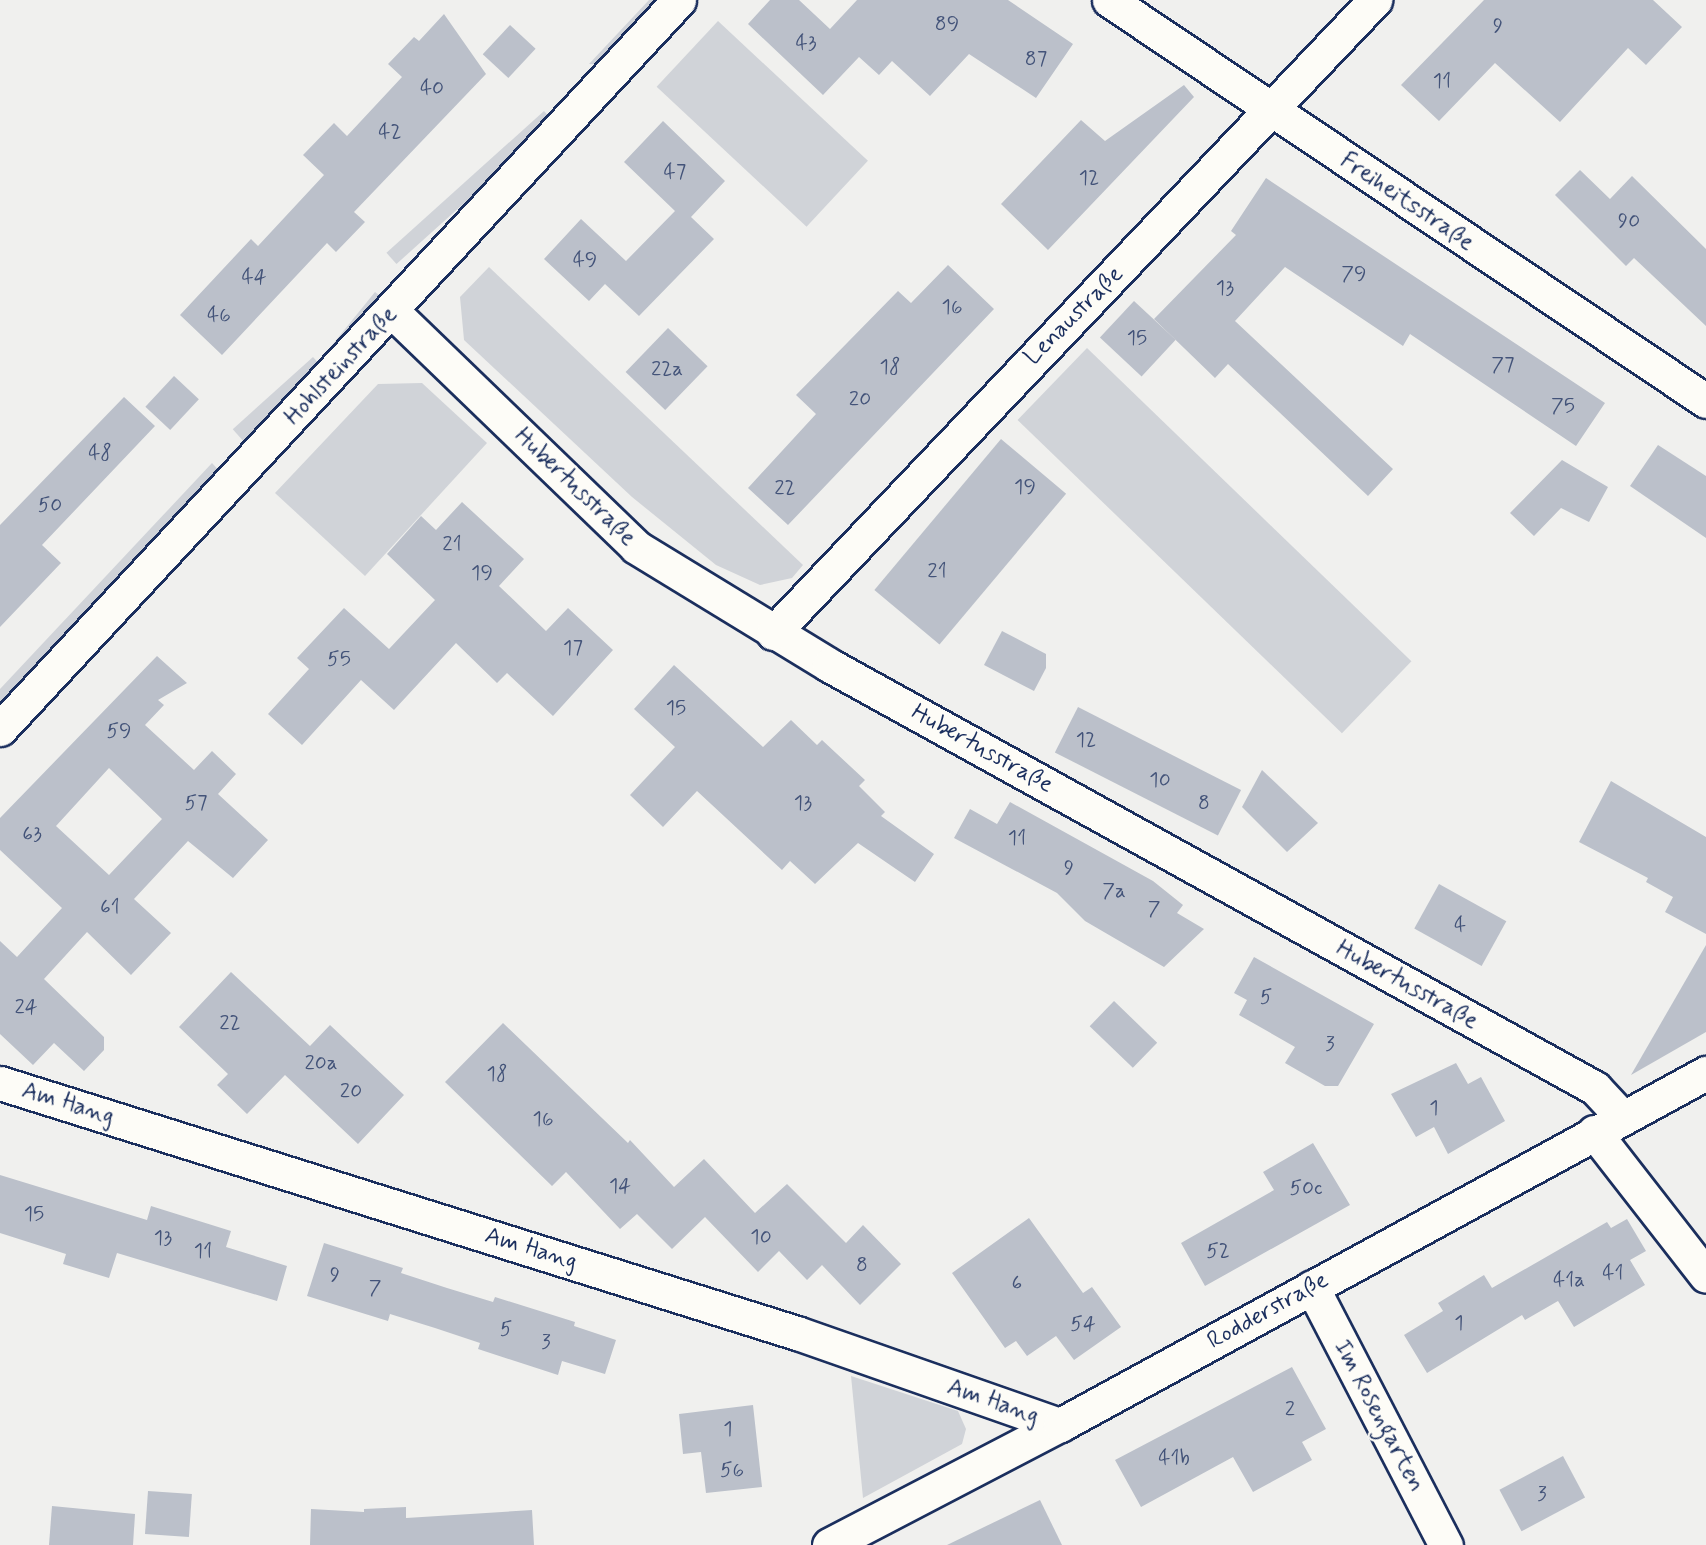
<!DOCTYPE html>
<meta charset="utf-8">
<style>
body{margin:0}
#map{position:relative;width:1706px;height:1545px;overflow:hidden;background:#f0f0ee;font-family:Mynerve,sans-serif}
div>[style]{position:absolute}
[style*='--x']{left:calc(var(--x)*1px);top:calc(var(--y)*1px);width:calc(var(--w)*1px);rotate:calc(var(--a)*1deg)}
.green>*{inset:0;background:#d0d3d8;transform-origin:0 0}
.building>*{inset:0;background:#bbc0ca;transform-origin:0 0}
.roads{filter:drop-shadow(2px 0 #1b2f5e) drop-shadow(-2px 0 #1b2f5e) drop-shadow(0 2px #1b2f5e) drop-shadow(0 -2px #1b2f5e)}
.street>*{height:33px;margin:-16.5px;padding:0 16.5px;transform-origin:16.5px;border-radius:16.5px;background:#fdfcf7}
span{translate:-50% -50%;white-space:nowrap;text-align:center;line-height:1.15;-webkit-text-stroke:4.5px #fdfcf7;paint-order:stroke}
.number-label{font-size:21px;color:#435379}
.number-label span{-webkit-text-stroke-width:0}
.street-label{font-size:24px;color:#1b2f5e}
</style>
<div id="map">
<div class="green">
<div style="clip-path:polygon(649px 0,669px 0,607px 65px,589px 64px)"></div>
<div style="left:718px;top:21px;width:205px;height:90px;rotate:43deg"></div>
<div style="left:544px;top:111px;width:15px;height:212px;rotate:48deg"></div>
<div style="clip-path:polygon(489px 267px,803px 565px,792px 578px,760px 585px,716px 565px,632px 497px,464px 340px,460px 297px)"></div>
<div style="left:375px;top:292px;width:14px;height:81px;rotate:39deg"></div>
<div style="left:1087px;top:348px;width:451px;height:100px;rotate:44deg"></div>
<div style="left:313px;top:357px;width:15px;height:108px;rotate:48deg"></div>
<div style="clip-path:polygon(422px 383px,487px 443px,365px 576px,275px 493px,378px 384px)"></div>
<div style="clip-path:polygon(212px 463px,222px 474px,0 713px,0 689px)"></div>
<div style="clip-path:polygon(851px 1376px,958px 1411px,966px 1429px,962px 1444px,863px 1498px)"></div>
</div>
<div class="building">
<div style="clip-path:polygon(770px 0,799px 0,830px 29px,857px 0,1008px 0,1073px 44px,1036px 98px,969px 54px,930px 96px,892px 61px,879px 75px,859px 57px,823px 95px,748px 24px)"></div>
<div style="clip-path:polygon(1484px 0,1653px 0,1682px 27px,1646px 65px,1628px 48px,1560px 122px,1495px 63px,1439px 121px,1401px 85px)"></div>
<div style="clip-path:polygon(444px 14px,486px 74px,354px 212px,365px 222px,336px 252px,327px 243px,222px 355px,180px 315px,251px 239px,258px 246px,324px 175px,303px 155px,334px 123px,347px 136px,402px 77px,388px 64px,414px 37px,419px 41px)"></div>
<div style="left:510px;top:25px;width:35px;height:40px;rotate:43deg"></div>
<div style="clip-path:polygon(1184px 85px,1194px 97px,1048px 250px,1001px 204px,1081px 120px,1105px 141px)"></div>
<div style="clip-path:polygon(663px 121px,725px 181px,691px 217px,714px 239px,639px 316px,605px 284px,589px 301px,544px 259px,581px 219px,626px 261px,675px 211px,624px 162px)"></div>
<div style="clip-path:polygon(1580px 170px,1610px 199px,1632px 176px,1706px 249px,1706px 326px,1634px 258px,1626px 266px,1555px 195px)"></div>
<div style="clip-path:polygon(1266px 178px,1605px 403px,1576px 446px,1410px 334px,1403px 346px,1285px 267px,1235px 321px,1393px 469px,1368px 496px,1228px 364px,1215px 378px,1154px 319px,1236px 235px,1231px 231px)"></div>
<div style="clip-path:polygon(948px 265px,994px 309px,788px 525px,748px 488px,816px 414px,796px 395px,898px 291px,911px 303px)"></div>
<div style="left:1134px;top:301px;width:57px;height:50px;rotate:43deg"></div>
<div style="left:668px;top:328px;width:55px;height:61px;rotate:44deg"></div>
<div style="left:174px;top:376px;width:34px;height:42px;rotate:43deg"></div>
<div style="clip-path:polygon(124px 397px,155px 426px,42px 545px,61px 563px,0 627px,0 525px)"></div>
<div style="left:1001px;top:439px;width:85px;height:197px;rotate:40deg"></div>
<div style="clip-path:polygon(1658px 445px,1706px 476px,1706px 538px,1630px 486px)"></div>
<div style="clip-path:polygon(1562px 460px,1608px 487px,1589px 522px,1561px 508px,1534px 536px,1510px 513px)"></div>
<div style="clip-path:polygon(462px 502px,524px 559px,499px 586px,546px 631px,568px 608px,613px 650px,553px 716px,507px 673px,497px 683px,456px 643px,394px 710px,361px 680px,302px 745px,268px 714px,309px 669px,297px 658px,344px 608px,389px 649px,435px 600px,387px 554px,421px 516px,436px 530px)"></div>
<div style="clip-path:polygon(1002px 631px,1046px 654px,1046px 668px,1034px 691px,984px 665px)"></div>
<div style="clip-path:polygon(evenodd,157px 656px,187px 683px,158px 700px,164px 705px,145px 725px,194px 770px,212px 751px,236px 774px,218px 794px,268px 840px,233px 878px,188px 841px,134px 899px,171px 933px,131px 975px,87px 932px,44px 979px,104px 1037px,104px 1050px,84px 1071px,54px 1043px,33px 1065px,0 1034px,0 941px,17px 957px,62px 908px,0 850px,0 818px,157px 656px,109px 768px,162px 819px,109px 875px,56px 826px,109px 768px)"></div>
<div style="clip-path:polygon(674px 665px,763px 747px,791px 720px,817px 745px,822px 740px,865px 780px,859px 786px,885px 812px,881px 816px,934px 854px,915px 882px,858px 843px,815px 884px,790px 861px,782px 870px,697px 791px,663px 827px,630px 795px,675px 747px,634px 709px)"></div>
<div style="left:1078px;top:707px;width:183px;height:51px;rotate:27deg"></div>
<div style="clip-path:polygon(1262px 770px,1318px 823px,1287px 852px,1242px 807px)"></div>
<div style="clip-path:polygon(1611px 781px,1706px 837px,1706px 934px,1665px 912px,1673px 897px,1646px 882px,1648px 878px,1579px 842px)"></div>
<div style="clip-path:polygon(1010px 802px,1153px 881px,1183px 905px,1177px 913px,1204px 929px,1164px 967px,1085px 921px,1057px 893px,954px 838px,970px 809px,997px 824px)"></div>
<div style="left:1439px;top:884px;width:77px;height:51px;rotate:29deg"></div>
<div style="clip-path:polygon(1706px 945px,1706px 1032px,1631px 1075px)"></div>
<div style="clip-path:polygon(1254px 957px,1374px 1024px,1338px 1086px,1325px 1086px,1285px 1063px,1295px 1047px,1239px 1015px,1247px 1000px,1234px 993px)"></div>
<div style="clip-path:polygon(231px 972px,310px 1046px,330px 1025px,404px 1095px,358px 1144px,285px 1075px,247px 1114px,217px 1085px,228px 1074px,179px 1027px)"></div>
<div style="left:1114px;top:1001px;width:60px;height:35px;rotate:44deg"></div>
<div style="clip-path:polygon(503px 1023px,628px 1143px,630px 1140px,674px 1187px,704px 1159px,755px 1213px,787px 1184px,846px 1243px,863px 1225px,901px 1264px,860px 1305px,822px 1265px,807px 1280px,779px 1251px,758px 1272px,705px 1217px,672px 1249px,637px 1214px,620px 1229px,566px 1172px,552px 1186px,445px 1082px)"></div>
<div style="clip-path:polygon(1456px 1063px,1468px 1084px,1481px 1077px,1505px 1121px,1448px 1154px,1434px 1127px,1416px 1137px,1391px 1094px)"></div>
<div style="clip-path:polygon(1313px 1143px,1350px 1205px,1205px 1286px,1181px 1243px,1274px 1190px,1263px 1172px)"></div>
<div style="clip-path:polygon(0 1175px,147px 1220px,151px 1206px,231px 1231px,226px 1247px,287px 1266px,277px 1301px,117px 1253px,109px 1278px,63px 1264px,66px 1254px,0 1233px)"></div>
<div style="clip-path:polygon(1029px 1218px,1083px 1293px,1092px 1287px,1121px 1327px,1074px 1360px,1056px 1336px,1027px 1356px,1016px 1341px,1005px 1348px,952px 1273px)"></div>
<div style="clip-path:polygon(1627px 1219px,1646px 1251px,1630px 1260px,1645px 1285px,1574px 1327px,1558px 1301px,1525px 1320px,1522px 1315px,1427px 1373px,1404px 1335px,1443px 1311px,1438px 1303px,1484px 1275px,1492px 1288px,1607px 1222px,1611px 1228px)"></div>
<div style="clip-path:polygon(324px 1243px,403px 1268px,401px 1273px,447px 1288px,493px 1302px,495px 1297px,575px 1322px,574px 1326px,616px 1340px,605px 1374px,562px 1361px,558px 1375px,478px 1349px,480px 1343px,435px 1328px,390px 1314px,388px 1321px,307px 1296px)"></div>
<div style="clip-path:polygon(1292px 1367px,1326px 1429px,1302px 1442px,1312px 1460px,1253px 1492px,1233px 1457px,1141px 1507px,1115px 1460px)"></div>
<div style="clip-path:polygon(753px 1405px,762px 1487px,706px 1493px,701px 1452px,683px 1454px,679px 1414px)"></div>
<div style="left:1563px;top:1456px;width:47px;height:72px;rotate:62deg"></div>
<div style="left:148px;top:1491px;width:44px;height:43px;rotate:4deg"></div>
<div style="clip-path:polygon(1040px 1500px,1062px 1545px,947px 1545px)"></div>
<div style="clip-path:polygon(52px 1506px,135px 1514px,133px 1545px,49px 1545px)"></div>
<div style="clip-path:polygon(406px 1507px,406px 1518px,532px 1510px,534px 1545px,310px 1545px,311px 1509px,364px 1512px,364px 1509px)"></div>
</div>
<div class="roads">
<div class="street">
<div style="--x:1109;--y:0;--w:719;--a:33.89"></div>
<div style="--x:392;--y:311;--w:339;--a:44"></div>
<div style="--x:636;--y:547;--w:226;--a:31.4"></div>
<div style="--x:829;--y:665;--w:875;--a:28.91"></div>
<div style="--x:1595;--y:1088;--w:40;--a:47"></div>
<div style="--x:773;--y:633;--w:874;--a:-46.44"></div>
<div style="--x:0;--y:729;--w:996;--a:-47.03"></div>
<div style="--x:0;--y:1083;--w:835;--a:17.42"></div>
<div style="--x:797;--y:1333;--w:279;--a:19.3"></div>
<div style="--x:1594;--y:1132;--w:182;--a:52.1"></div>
<div style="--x:1312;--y:1287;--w:291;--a:62.6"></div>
<div style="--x:829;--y:1545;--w:260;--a:-27.5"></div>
<div style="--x:1060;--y:1425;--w:736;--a:-28.59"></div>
</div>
</div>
<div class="number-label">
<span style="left:947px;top:24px">89</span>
<span style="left:1498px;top:26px">9</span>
<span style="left:806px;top:43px">43</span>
<span style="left:1036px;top:59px">87</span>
<span style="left:1442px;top:81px">11</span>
<span style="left:432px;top:88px">40</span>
<span style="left:390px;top:132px">42</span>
<span style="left:675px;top:172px">47</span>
<span style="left:1089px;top:178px">12</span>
<span style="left:1629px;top:221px">90</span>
<span style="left:585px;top:260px">49</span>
<span style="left:1354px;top:274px">79</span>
<span style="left:254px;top:277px">44</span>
<span style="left:1225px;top:288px">13</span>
<span style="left:952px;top:307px">16</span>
<span style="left:219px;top:315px">46</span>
<span style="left:1137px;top:338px">15</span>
<span style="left:1503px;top:365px">77</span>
<span style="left:890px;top:367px">18</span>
<span style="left:667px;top:369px">22a</span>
<span style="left:860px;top:399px">20</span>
<span style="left:1563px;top:406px">75</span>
<span style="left:100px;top:453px">48</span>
<span style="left:1025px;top:487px">19</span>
<span style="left:785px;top:488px">22</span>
<span style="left:50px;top:505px">50</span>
<span style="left:452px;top:544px">21</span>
<span style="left:937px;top:571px">21</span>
<span style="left:482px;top:573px">19</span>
<span style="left:573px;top:648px">17</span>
<span style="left:339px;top:659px">55</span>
<span style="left:676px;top:708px">15</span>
<span style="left:119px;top:731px">59</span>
<span style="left:1086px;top:740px">12</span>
<span style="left:1160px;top:780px">10</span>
<span style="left:196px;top:803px">57</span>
<span style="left:803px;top:803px">13</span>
<span style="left:1204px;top:803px">8</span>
<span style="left:32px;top:834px">63</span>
<span style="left:1017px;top:838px">11</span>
<span style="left:1069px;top:868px">9</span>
<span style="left:1114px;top:891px">7a</span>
<span style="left:110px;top:907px">61</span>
<span style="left:1154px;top:909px">7</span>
<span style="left:1460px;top:925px">4</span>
<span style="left:1266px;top:997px">5</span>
<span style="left:26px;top:1007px">24</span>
<span style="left:230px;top:1023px">22</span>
<span style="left:1330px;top:1044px">3</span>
<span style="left:321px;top:1063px">20a</span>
<span style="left:497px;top:1074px">18</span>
<span style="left:351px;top:1091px">20</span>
<span style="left:1434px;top:1108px">1</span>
<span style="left:543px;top:1119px">16</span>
<span style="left:620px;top:1186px">14</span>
<span style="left:1306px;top:1188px">50c</span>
<span style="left:34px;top:1214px">15</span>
<span style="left:761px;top:1237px">10</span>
<span style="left:163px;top:1238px">13</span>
<span style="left:203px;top:1251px">11</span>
<span style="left:1218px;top:1251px">52</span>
<span style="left:862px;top:1265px">8</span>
<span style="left:1613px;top:1273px">41</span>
<span style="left:335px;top:1275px">9</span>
<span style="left:1569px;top:1280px">41a</span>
<span style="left:1017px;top:1283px">6</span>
<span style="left:375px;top:1288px">7</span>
<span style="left:1459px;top:1323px">1</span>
<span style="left:1083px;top:1324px">54</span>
<span style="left:506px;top:1329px">5</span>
<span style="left:546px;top:1342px">3</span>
<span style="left:1290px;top:1409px">2</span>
<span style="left:728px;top:1429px">1</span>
<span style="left:1174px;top:1458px">41b</span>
<span style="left:732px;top:1470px">56</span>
<span style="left:1542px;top:1494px">3</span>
</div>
<div class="street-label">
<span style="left:1407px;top:202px;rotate:34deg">Freiheitsstraße</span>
<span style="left:1074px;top:316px;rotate:-45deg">Lenaustraße</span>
<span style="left:341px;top:366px;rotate:-47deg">Hohlsteinstraße</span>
<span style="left:575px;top:487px;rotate:44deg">Hubertusstraße</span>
<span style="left:982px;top:749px;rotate:29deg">Hubertusstraße</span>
<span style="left:1407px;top:985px;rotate:29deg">Hubertusstraße</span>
<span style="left:68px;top:1104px;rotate:17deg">Am Hang</span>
<span style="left:531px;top:1249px;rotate:17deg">Am Hang</span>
<span style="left:1268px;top:1311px;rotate:-29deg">Rodderstraße</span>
<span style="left:993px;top:1402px;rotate:19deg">Am Hang</span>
<span style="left:1379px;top:1416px;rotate:62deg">Im Rosengarten</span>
</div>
</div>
